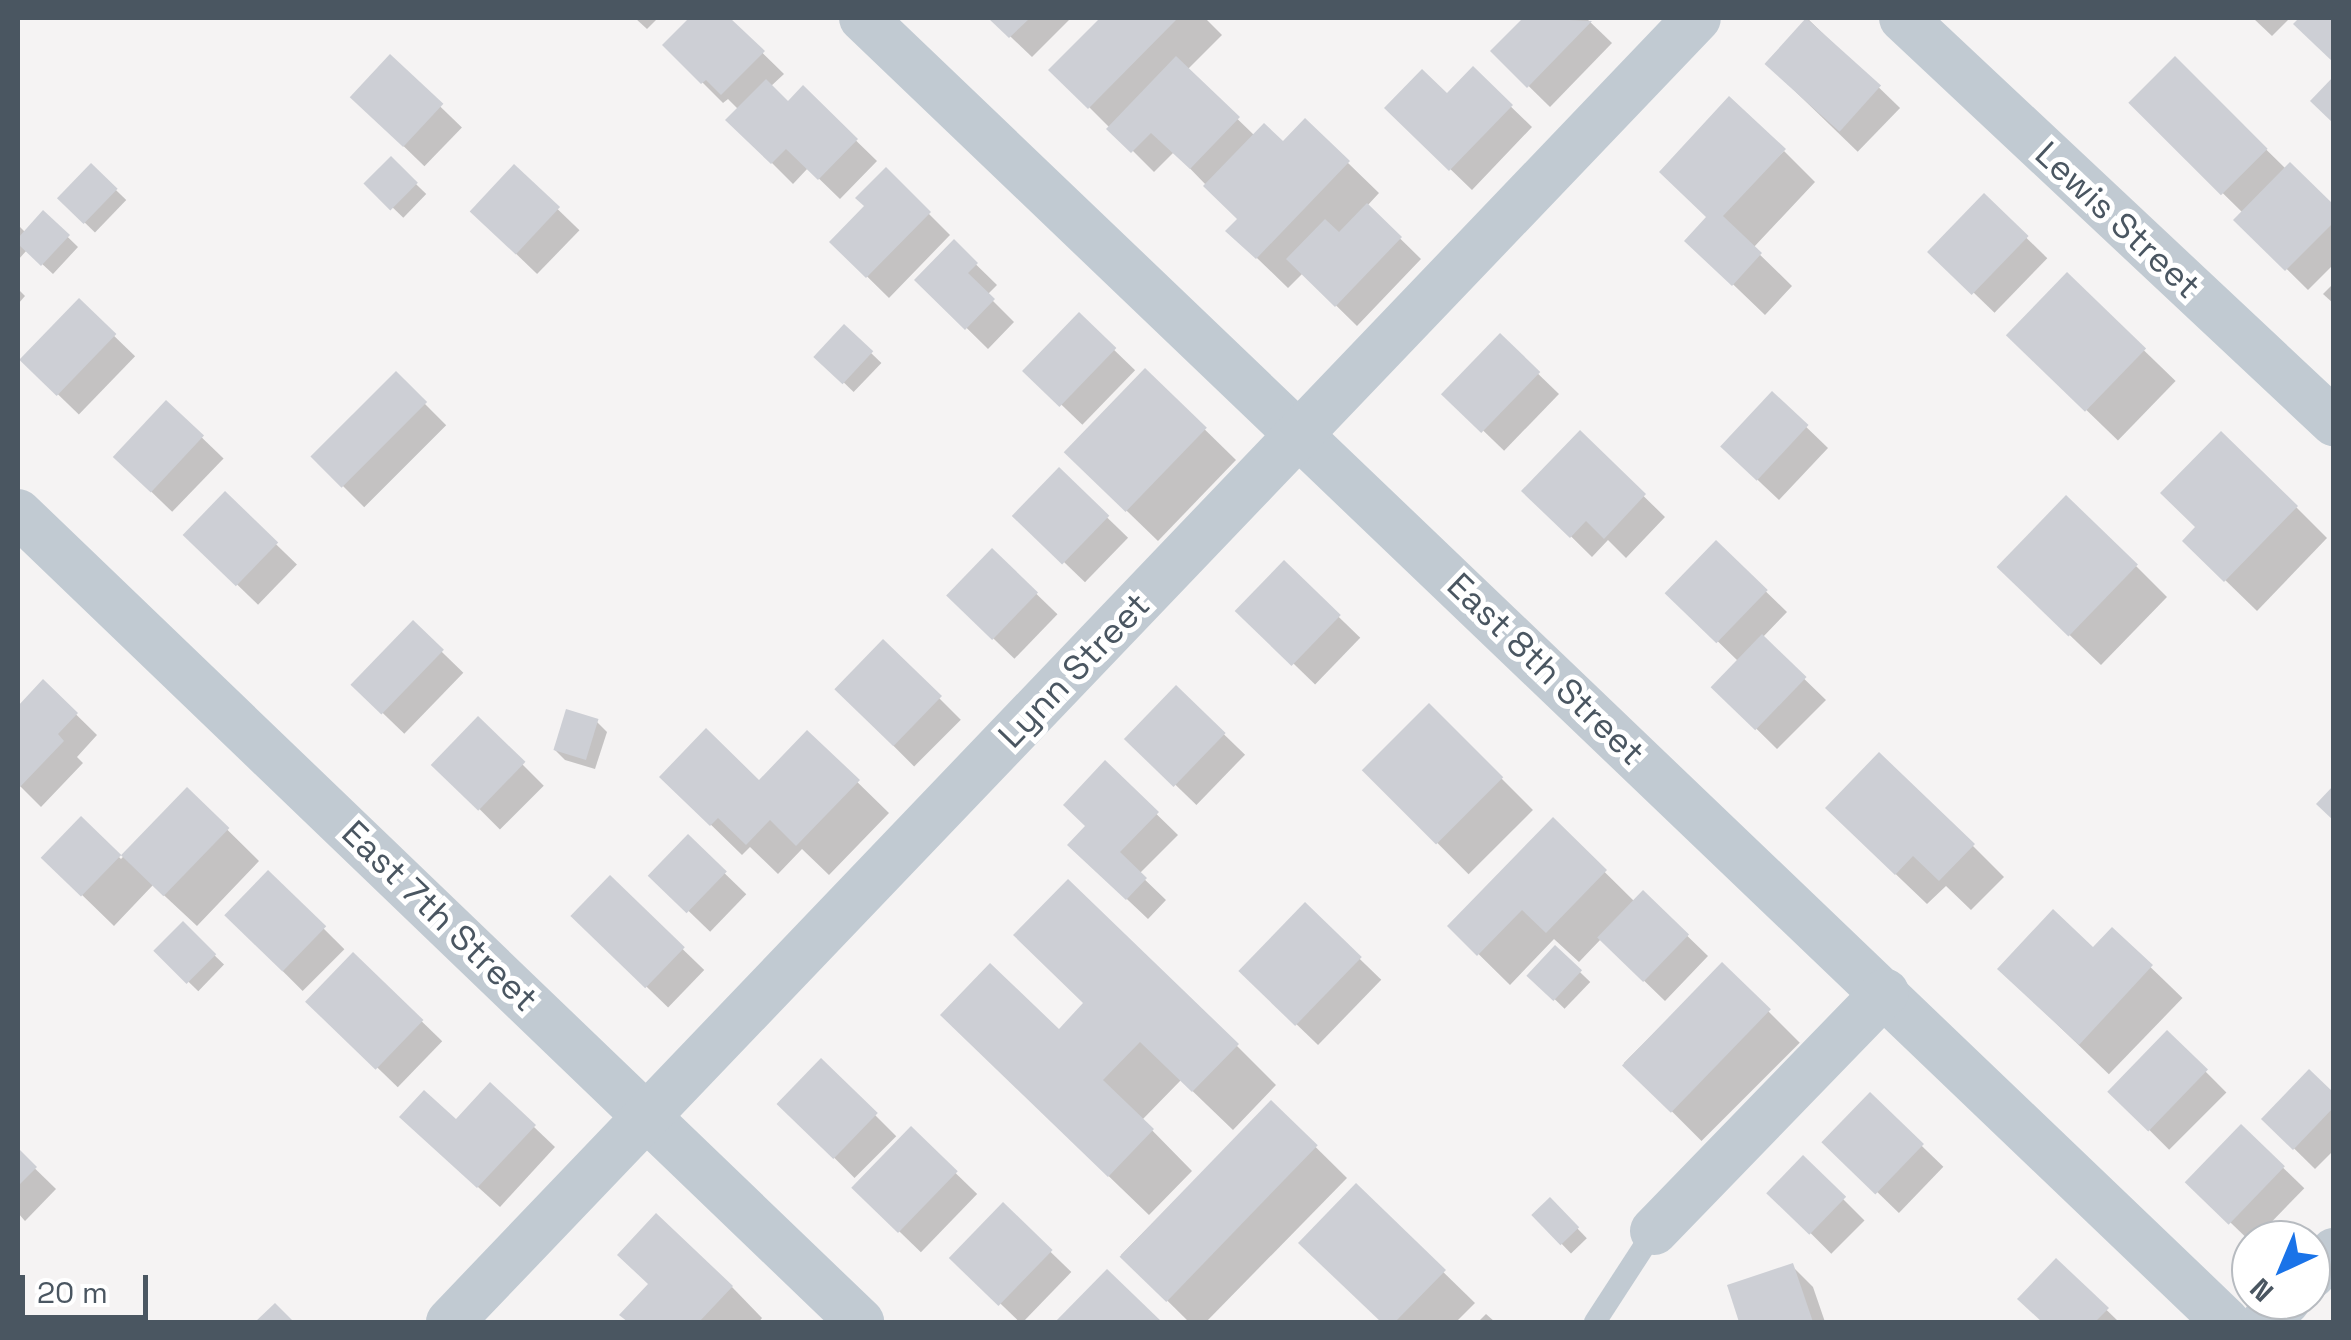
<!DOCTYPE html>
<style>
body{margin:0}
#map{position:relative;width:2351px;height:1340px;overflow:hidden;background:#f5f3f3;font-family:"Space Grotesk",sans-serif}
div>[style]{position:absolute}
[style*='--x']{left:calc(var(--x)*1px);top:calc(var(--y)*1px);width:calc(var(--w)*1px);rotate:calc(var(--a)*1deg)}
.shadow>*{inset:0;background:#0003;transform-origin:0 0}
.building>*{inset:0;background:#cdcfd5;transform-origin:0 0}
.lane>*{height:22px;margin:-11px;padding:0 11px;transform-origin:11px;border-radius:11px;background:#c1cad2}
.street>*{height:48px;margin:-24px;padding:0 24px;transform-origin:24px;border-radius:24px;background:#c1cad2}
span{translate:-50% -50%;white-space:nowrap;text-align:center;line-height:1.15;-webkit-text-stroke:10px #fff;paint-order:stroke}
.street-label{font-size:35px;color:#4a5661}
.frame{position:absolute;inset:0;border:20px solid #4a5661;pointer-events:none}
.north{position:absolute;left:2231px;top:1220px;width:100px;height:100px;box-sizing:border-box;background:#fff;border:2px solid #b7bbc0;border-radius:50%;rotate:224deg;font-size:28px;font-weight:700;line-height:40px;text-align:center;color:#4a5661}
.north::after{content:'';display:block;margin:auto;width:35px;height:45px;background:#1a73e8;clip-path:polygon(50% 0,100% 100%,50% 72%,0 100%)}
.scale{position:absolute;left:20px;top:1275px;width:128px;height:45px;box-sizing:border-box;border:5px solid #4a5661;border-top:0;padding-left:12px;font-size:30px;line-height:35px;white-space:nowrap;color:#4a5661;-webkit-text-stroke:8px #fff;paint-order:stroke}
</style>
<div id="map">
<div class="shadow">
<div style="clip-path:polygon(635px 18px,658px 18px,647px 29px)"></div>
<div style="clip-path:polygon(692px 18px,727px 18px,784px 74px,770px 87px,788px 104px,803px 89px,877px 161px,840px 199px,808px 168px,793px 184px,729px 120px,739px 110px,728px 99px,723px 103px,665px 45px)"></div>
<div style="clip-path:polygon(991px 18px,1071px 18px,1032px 57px)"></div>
<div style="clip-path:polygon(1103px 18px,1205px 18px,1222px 35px,1187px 70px,1255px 136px,1348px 163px,1379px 193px,1367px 206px,1421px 259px,1357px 326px,1303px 273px,1288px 288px,1229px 231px,1240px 220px,1174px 152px,1154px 172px,1052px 70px)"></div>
<div style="clip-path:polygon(1526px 18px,1586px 18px,1612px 43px,1550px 107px,1493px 51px)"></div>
<div style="clip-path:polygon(2253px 18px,2290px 18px,2272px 36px)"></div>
<div style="left:1808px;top:19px;width:128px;height:61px;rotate:44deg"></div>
<div style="left:390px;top:58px;width:100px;height:54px;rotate:44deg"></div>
<div style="clip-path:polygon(2175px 60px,2286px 169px,2334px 209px,2334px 264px,2308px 290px,2237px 220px,2243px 213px,2132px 104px)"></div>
<div style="clip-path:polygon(1473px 70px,1532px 127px,1472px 190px,1387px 108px,1448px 97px)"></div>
<div style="clip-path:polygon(1784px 151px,1815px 182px,1753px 248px,1792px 286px,1765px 315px,1688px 241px)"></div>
<div style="left:391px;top:160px;width:49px;height:33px;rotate:44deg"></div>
<div style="left:91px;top:166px;width:49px;height:45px;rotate:44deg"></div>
<div style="left:514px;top:167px;width:91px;height:61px;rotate:44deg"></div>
<div style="clip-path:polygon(886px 171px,950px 235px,889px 298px,832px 242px,867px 206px)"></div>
<div style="left:1984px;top:197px;width:88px;height:76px;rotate:44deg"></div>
<div style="clip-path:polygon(44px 214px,78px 247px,53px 274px,27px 250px,18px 260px,18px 225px,26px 233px)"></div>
<div style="clip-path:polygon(954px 243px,997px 285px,987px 295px,1014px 322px,988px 349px,918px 280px)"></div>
<div style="left:2067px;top:276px;width:151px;height:83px;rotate:44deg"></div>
<div style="clip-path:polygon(2334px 283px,2334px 304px,2323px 294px)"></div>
<div style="clip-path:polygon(18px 289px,25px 296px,18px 304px)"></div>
<div style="left:79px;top:302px;width:78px;height:81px;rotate:44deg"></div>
<div style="left:1079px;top:316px;width:78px;height:76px;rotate:44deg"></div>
<div style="left:844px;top:327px;width:52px;height:40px;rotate:44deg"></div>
<div style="left:1500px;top:337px;width:82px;height:79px;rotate:44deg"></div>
<div style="clip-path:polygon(1146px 372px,1236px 460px,1158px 541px,1098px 483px)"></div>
<div style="left:396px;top:375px;width:71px;height:116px;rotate:45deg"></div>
<div style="clip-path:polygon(1772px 394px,1828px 448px,1779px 500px,1744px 467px)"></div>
<div style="left:166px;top:403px;width:80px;height:74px;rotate:44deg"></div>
<div style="clip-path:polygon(1580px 434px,1665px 517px,1626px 558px,1608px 540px,1592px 557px,1525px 491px)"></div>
<div style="left:1059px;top:471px;width:96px;height:62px;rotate:44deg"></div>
<div style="left:225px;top:495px;width:100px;height:56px;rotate:44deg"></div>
<div style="clip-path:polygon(2296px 507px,2327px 538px,2257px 611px,2185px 541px)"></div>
<div style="clip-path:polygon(1716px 543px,1787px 612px,1762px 638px,1826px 700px,1777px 749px,1714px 687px,1739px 662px,1668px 593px)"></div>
<div style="left:992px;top:551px;width:91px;height:62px;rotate:44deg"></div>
<div style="left:1284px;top:564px;width:106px;height:65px;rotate:44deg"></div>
<div style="clip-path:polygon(2136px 566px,2167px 597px,2101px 665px,2031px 598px)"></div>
<div style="left:413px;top:624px;width:70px;height:85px;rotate:44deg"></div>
<div style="left:883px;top:642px;width:110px;height:66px;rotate:45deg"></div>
<div style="clip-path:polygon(43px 682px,97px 735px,77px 757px,83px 763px,41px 807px,18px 784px,18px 709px)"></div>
<div style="left:1176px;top:688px;width:96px;height:70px;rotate:44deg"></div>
<div style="left:1429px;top:706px;width:147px;height:91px;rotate:45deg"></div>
<div style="left:478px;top:720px;width:93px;height:62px;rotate:45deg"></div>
<div style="clip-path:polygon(597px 722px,607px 732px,595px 769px,565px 760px,555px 750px)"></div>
<div style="clip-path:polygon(807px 733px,889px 813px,829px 875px,802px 849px,778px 874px,750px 847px,742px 855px,662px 777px,759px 783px)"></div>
<div style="clip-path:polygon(1105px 764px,1178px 835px,1139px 874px,1166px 900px,1148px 919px,1091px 865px,1088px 826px)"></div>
<div style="clip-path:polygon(187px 790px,259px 861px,197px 926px,153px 885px,114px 926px,44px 858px,81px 820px,121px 859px)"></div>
<div style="clip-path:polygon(1553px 821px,1635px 902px,1643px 893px,1708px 956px,1665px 1001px,1601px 939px,1579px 962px,1554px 939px,1510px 985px,1450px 926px)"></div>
<div style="left:688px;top:838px;width:81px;height:52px;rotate:44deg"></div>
<div style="clip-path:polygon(1859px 839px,1973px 846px,2004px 877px,1971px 910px,1946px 886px,1927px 904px)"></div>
<div style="left:268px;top:873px;width:108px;height:59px;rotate:45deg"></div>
<div style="left:610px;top:879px;width:131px;height:52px;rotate:44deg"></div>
<div style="left:1305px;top:906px;width:106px;height:91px;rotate:44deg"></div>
<div style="left:183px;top:925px;width:57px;height:37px;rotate:44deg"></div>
<div style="left:2112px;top:930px;width:98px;height:106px;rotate:44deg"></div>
<div style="left:1555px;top:948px;width:49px;height:37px;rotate:44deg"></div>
<div style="left:353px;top:955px;width:124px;height:64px;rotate:44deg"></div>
<div style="left:1722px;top:965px;width:110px;height:139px;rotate:45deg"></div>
<div style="clip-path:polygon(1059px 1032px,1237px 1046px,1276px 1085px,1233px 1130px,1181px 1080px,1142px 1120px,1192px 1171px,1149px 1215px,983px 1055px)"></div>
<div style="left:2167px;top:1033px;width:84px;height:81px;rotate:45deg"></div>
<div style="left:822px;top:1062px;width:105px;height:59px;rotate:45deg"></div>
<div style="left:1870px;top:1096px;width:102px;height:64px;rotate:44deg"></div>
<div style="clip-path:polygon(2334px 1096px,2334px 1150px,2315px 1169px,2264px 1119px)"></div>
<div style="clip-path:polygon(1271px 1103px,1347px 1178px,1206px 1322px,1189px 1322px,1121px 1255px)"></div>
<div style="clip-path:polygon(456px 1123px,534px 1127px,555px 1147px,500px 1207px,424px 1138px)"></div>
<div style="left:2241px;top:1127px;width:88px;height:76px;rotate:44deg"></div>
<div style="left:911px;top:1130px;width:92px;height:81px;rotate:44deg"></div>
<div style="clip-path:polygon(18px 1152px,56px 1189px,25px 1221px,18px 1213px)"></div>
<div style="left:1803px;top:1159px;width:87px;height:47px;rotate:45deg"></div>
<div style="clip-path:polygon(1356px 1187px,1475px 1303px,1456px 1322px,1384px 1322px,1302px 1243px)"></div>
<div style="left:1550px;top:1200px;width:53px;height:22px;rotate:46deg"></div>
<div style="left:1003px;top:1206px;width:95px;height:72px;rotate:44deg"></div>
<div style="clip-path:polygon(2056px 1261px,2119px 1322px,2045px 1322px,2021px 1299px)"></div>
<div style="clip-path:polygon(1792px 1266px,1813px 1287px,1825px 1322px,1742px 1322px,1730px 1286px)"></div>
<div style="clip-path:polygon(732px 1287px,762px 1318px,759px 1322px,631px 1322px,623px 1315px)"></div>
<div style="clip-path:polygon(1486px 1314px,1495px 1322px,1478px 1322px)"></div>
</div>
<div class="building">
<div style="clip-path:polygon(689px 18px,730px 18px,765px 51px,721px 95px,706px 80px,701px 84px,662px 45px)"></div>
<div style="clip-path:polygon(988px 18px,1030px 18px,1009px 38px)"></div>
<div style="clip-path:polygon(1100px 18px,1178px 18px,1088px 109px,1048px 70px)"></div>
<div style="clip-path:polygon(1523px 18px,1592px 21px,1527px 88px,1490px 51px)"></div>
<div style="left:1806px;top:18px;width:101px;height:62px;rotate:42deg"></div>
<div style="clip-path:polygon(2299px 18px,2334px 18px,2334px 63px,2293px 24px)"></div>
<div style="left:390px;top:54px;width:73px;height:59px;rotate:43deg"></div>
<div style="clip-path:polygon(1176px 56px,1240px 117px,1190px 169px,1151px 133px,1131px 153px,1106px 129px)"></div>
<div style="left:2175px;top:56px;width:131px;height:66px;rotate:45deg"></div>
<div style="clip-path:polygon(1473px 66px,1513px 105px,1449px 171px,1384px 108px,1422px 69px,1447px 93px)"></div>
<div style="clip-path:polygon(2334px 76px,2334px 124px,2310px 101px)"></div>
<div style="clip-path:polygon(766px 79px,788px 101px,803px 85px,858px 139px,818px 180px,786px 149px,771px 164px,725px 120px)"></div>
<div style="clip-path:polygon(1729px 96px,1786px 149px,1723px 216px,1762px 253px,1732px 286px,1684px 241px,1706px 217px,1659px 172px)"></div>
<div style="clip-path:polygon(1305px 118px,1350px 161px,1256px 259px,1225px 231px,1237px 219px,1203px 186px,1264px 123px,1283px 141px)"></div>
<div style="left:391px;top:156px;width:38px;height:39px;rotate:45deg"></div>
<div style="clip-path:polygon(2290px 162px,2334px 205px,2334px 222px,2285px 271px,2233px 220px)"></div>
<div style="left:91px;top:163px;width:37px;height:49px;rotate:44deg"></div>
<div style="left:514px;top:164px;width:63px;height:65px;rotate:43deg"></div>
<div style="clip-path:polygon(886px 167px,931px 212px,866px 278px,829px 242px,864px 206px,855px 198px)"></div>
<div style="left:1984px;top:193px;width:62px;height:82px;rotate:44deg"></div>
<div style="clip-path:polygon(1367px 203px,1402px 237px,1335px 307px,1286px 259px,1325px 219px,1339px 232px)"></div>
<div style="clip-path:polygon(43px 210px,70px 235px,41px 266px,18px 244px,18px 238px)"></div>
<div style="clip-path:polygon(954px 239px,978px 263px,968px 273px,995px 299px,965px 330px,914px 280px)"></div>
<div style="left:2067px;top:272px;width:110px;height:88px;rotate:44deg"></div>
<div style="left:79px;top:298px;width:52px;height:86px;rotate:44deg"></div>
<div style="left:1079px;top:312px;width:52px;height:82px;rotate:44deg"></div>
<div style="left:844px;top:324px;width:40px;height:45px;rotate:43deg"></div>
<div style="left:1500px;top:333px;width:56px;height:85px;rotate:44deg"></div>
<div style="left:1145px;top:368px;width:86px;height:117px;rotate:44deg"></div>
<div style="left:396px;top:371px;width:44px;height:121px;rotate:45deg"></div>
<div style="left:1772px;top:391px;width:50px;height:76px;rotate:43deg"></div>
<div style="left:166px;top:400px;width:52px;height:78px;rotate:43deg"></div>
<div style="clip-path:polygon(1580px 430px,1646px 494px,1604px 539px,1586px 521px,1570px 538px,1521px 491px)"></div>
<div style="clip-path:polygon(2221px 431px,2298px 506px,2224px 582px,2182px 541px,2195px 527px,2160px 493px)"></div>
<div style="left:1059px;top:467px;width:70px;height:68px;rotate:44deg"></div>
<div style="left:225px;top:491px;width:74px;height:61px;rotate:44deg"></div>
<div style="left:2066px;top:495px;width:100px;height:100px;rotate:44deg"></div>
<div style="left:1716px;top:540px;width:72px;height:74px;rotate:44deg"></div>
<div style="left:992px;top:548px;width:64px;height:66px;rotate:44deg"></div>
<div style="left:1284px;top:560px;width:79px;height:71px;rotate:44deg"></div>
<div style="left:413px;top:620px;width:43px;height:90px;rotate:44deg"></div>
<div style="left:1762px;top:634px;width:62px;height:74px;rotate:44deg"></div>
<div style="left:883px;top:639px;width:82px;height:70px;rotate:44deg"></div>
<div style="clip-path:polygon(43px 679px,78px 713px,58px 734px,64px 741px,18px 789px,18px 706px)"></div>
<div style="left:1176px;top:685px;width:69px;height:75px;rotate:44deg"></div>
<div style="left:1429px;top:703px;width:105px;height:95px;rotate:45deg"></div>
<div style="left:566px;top:709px;width:34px;height:43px;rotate:17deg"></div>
<div style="left:478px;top:716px;width:66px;height:68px;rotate:44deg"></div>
<div style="clip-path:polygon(706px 728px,759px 780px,807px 730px,860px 780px,796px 846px,770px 820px,746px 845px,718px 818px,710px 826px,659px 777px)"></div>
<div style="clip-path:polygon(1879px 752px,1975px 844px,1939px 881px,1913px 856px,1895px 875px,1825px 808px)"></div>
<div style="clip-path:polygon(1105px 760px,1159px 812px,1120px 852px,1147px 878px,1126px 900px,1067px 845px,1085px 826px,1063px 805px)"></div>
<div style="clip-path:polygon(2334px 785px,2334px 821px,2316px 804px)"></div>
<div style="left:187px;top:787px;width:59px;height:95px;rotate:44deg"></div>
<div style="left:81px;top:816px;width:56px;height:58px;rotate:44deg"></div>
<div style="clip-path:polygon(1553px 817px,1607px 870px,1546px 933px,1522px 910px,1477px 956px,1447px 926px)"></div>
<div style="left:688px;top:834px;width:54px;height:58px;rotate:44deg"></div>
<div style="left:268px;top:870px;width:81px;height:63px;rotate:44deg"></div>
<div style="left:610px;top:875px;width:104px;height:57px;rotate:44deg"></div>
<div style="clip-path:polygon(1068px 879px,1239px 1044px,1192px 1092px,1140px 1042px,1103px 1080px,1154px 1129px,1108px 1177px,940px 1015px,990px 963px,1059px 1029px,1083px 1003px,1013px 935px)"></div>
<div style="left:1643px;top:890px;width:64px;height:66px;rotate:44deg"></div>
<div style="left:1305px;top:902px;width:79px;height:96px;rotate:44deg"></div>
<div style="clip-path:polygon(2053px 909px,2093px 947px,2112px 927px,2153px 965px,2079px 1045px,1997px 969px)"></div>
<div style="left:183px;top:921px;width:47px;height:42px;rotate:45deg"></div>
<div style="left:1555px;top:945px;width:37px;height:42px;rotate:43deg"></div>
<div style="left:353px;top:952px;width:98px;height:69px;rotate:44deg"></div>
<div style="left:1722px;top:962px;width:68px;height:144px;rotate:44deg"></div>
<div style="left:2167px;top:1030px;width:57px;height:86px;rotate:44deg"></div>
<div style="left:821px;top:1058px;width:79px;height:64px;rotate:44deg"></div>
<div style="clip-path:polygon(2309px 1069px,2334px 1093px,2334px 1107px,2293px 1150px,2261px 1119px)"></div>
<div style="clip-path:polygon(490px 1082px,536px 1125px,477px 1188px,399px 1117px,424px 1090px,456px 1119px)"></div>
<div style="left:1870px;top:1092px;width:75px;height:70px;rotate:44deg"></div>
<div style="left:1271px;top:1100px;width:65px;height:218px;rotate:44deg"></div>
<div style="left:2241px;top:1124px;width:61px;height:81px;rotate:44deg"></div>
<div style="left:911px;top:1126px;width:65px;height:86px;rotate:44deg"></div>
<div style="clip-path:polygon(18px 1148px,37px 1167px,18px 1186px)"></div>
<div style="left:1803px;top:1155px;width:60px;height:53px;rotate:44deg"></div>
<div style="clip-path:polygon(1356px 1183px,1446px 1270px,1395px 1322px,1381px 1322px,1298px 1243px)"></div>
<div style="left:1550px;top:1197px;width:42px;height:26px;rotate:46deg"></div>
<div style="left:1003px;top:1202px;width:69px;height:78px;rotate:44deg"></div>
<div style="clip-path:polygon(656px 1213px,733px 1286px,699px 1322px,628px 1322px,619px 1315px,648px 1284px,617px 1255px)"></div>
<div style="clip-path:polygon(2056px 1258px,2109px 1308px,2095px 1322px,2042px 1322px,2017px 1299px)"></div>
<div style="clip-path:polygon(1793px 1263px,1813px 1322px,1739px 1322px,1727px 1285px)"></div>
<div style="clip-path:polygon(1107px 1269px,1162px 1322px,1055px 1322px)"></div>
<div style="clip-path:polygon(275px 1303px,294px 1322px,255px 1322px)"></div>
</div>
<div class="lane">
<div style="--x:1595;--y:1322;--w:108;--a:-57"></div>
</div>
<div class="street">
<div style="--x:863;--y:18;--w:1886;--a:43.73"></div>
<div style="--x:1903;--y:18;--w:591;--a:43.15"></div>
<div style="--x:18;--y:513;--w:1168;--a:43.85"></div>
<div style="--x:1654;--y:1231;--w:332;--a:-45.9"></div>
<div style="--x:2311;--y:1275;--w:33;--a:-45"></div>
<div style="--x:450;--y:1322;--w:1804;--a:-46.28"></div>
<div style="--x:2265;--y:1322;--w:31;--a:-45"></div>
</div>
<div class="street-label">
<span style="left:2118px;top:220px;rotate:43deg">Lewis Street</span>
<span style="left:1546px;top:669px;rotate:44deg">East 8th Street</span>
<span style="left:1074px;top:670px;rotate:-46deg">Lynn Street</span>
<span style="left:440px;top:916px;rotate:44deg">East 7th Street</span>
</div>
<div class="frame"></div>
<div class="north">N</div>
<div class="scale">20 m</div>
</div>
